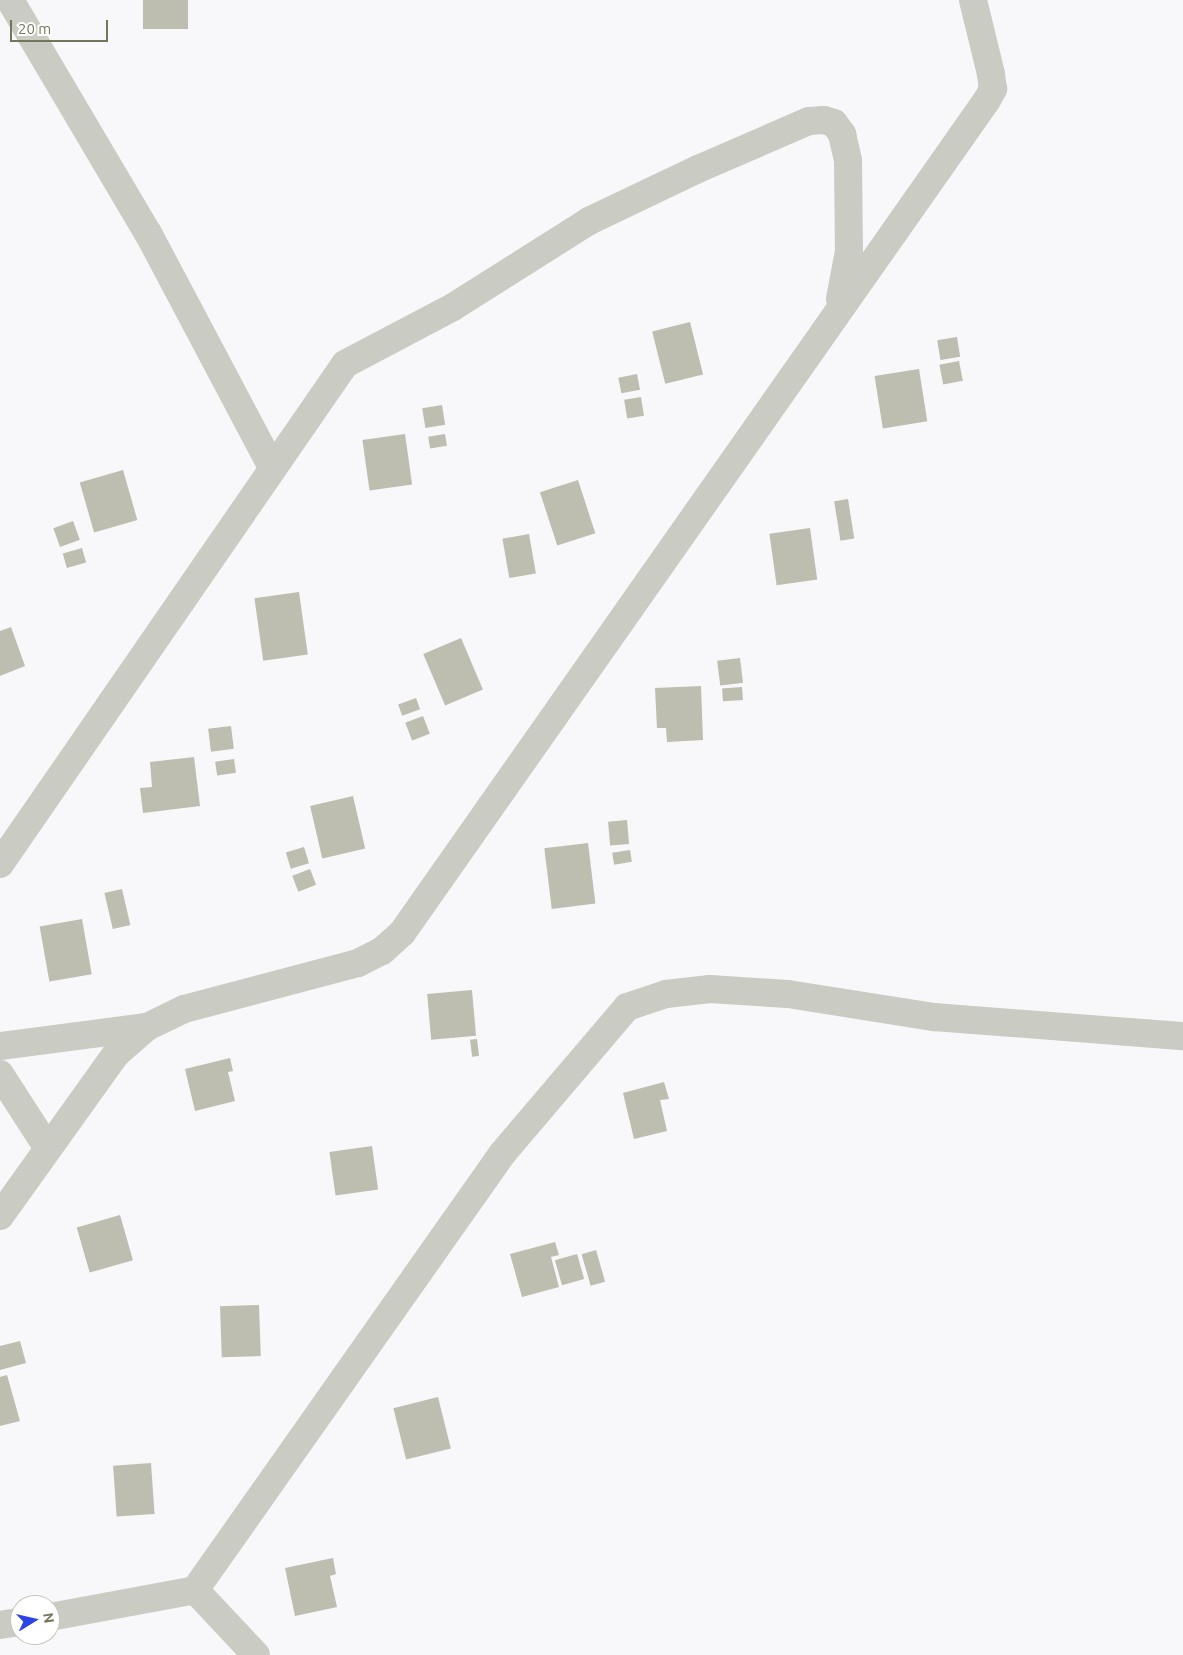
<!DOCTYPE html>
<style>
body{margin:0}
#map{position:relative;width:1183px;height:1655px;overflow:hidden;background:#f8f7f9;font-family:Ubuntu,sans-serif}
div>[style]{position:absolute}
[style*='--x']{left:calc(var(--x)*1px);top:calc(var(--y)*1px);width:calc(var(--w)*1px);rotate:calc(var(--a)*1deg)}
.building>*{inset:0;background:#bdbdb0;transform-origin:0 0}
.minor>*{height:28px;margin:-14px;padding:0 14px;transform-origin:14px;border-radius:14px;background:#cacbc2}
span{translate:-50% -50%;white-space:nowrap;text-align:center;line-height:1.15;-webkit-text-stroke:5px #fff;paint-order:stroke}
.north{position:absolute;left:10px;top:1595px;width:50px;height:50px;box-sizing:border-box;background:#fff;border:1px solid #c7c8bd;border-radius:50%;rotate:81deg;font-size:14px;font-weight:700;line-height:20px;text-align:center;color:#74765b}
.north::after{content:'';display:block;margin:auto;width:18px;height:22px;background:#2c44e4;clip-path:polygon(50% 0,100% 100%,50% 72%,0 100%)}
.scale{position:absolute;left:10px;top:20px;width:98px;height:22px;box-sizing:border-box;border:2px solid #74765b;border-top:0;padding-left:6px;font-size:15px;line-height:18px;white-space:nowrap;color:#74765b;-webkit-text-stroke:4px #fff;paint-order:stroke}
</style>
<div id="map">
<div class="building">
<div style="left:143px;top:0;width:45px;height:29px"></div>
<div style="left:690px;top:322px;width:54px;height:39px;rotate:76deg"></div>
<div style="left:957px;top:337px;width:20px;height:20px;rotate:81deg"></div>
<div style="left:959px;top:361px;width:20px;height:20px;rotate:79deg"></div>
<div style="left:919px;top:369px;width:53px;height:45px;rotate:81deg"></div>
<div style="left:637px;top:374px;width:16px;height:19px;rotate:79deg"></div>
<div style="left:641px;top:397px;width:19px;height:17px;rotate:81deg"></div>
<div style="left:442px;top:405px;width:20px;height:20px;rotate:81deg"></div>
<div style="left:405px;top:434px;width:51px;height:43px;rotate:82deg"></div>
<div style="left:445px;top:434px;width:12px;height:17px;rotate:81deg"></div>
<div style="left:123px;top:470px;width:52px;height:45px;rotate:74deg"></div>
<div style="left:578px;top:480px;width:56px;height:40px;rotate:72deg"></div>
<div style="left:848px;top:499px;width:40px;height:14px;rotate:81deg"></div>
<div style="left:73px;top:521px;width:20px;height:21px;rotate:70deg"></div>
<div style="left:810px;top:528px;width:52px;height:41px;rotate:82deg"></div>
<div style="left:529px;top:534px;width:40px;height:27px;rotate:80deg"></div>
<div style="left:82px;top:548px;width:15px;height:20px;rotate:74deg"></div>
<div style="left:299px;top:592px;width:63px;height:45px;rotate:82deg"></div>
<div style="clip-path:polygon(11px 627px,25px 666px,0 676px,0 631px)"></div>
<div style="left:461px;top:638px;width:56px;height:41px;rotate:67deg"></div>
<div style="left:740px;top:658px;width:25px;height:23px;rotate:83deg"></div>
<div style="clip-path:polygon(701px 686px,703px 740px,667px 742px,666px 728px,657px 728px,655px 688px)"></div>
<div style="left:742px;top:687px;width:13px;height:20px;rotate:86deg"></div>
<div style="left:416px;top:698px;width:12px;height:19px;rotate:70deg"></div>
<div style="left:423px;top:716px;width:19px;height:19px;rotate:69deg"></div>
<div style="left:231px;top:726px;width:23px;height:23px;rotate:83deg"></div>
<div style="clip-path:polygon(194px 757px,200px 806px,143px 813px,140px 788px,152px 787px,150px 762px)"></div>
<div style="left:234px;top:759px;width:14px;height:19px;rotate:82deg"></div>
<div style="left:353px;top:796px;width:54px;height:44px;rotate:77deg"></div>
<div style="left:627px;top:820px;width:24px;height:19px;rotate:85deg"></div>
<div style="left:588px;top:843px;width:61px;height:44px;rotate:83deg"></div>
<div style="left:304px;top:847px;width:17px;height:19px;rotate:73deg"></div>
<div style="left:630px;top:850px;width:12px;height:18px;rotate:81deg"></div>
<div style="left:310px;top:869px;width:17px;height:19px;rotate:69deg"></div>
<div style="left:122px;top:889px;width:37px;height:18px;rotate:77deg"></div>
<div style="left:82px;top:919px;width:56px;height:43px;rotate:80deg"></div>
<div style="left:472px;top:990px;width:46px;height:45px;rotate:85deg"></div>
<div style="left:477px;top:1039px;width:17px;height:7px;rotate:83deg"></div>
<div style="clip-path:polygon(230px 1058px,233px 1071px,228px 1072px,235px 1101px,195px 1111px,185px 1069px)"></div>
<div style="clip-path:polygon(664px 1082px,669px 1099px,660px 1100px,667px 1131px,634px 1139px,623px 1093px)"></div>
<div style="left:372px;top:1146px;width:44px;height:43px;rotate:82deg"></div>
<div style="left:120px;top:1215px;width:47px;height:45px;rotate:74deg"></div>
<div style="clip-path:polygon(555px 1242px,559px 1255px,551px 1257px,559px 1287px,522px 1297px,510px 1254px)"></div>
<div style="left:596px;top:1250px;width:33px;height:15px;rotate:74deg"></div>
<div style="left:577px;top:1254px;width:26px;height:23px;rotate:74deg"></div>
<div style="left:259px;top:1305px;width:51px;height:39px;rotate:88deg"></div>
<div style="clip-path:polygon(20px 1341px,26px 1363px,0 1370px,0 1346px)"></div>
<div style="clip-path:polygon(7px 1375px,20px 1421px,0 1426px,0 1377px)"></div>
<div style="left:438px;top:1397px;width:53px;height:46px;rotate:76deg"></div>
<div style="left:151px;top:1463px;width:51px;height:38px;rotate:86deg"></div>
<div style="clip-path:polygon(333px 1558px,336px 1574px,330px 1576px,337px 1607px,295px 1616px,285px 1568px)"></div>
</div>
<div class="minor">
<div style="--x:10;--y:0;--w:271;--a:59.4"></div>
<div style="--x:148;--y:233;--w:265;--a:62.1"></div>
<div style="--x:0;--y:864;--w:607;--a:-55.39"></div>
<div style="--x:345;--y:364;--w:122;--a:-27.8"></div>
<div style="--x:453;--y:307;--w:161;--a:-32.3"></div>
<div style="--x:589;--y:221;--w:121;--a:-25.5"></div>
<div style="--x:698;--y:169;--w:121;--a:-23.4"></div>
<div style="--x:809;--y:121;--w:15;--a:-4"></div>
<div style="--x:824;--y:120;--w:10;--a:17"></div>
<div style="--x:834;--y:123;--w:14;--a:54"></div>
<div style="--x:842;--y:134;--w:27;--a:77"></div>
<div style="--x:848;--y:160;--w:91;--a:89.4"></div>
<div style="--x:849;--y:251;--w:49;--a:100.6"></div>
<div style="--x:0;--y:1046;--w:148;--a:-7.4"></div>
<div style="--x:0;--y:1074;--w:87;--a:57.2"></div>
<div style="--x:0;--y:1216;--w:199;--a:-54.4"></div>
<div style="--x:116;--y:1054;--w:41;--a:-41.1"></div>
<div style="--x:147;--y:1027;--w:41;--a:-25.9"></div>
<div style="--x:184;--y:1009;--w:180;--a:-14.8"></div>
<div style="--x:358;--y:963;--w:27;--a:-27"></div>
<div style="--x:382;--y:951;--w:27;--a:-42"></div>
<div style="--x:402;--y:933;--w:1018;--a:-54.92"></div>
<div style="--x:987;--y:100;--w:13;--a:-61"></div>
<div style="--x:993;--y:89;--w:15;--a:-98"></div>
<div style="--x:991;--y:74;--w:76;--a:-103.7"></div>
<div style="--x:195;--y:1590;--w:89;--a:46.8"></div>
<div style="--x:50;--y:1617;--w:147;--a:-10.5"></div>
<div style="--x:195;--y:1590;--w:533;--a:-54.85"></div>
<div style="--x:502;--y:1154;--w:193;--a:-49.6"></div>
<div style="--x:627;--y:1007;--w:41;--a:-18.4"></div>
<div style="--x:666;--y:994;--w:44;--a:-6.5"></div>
<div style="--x:710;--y:989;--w:78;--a:3.7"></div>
<div style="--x:788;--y:994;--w:148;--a:9"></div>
<div style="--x:934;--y:1017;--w:250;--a:4.4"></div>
<div style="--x:0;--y:1625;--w:20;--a:-9"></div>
</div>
<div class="north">N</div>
<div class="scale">20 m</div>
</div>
